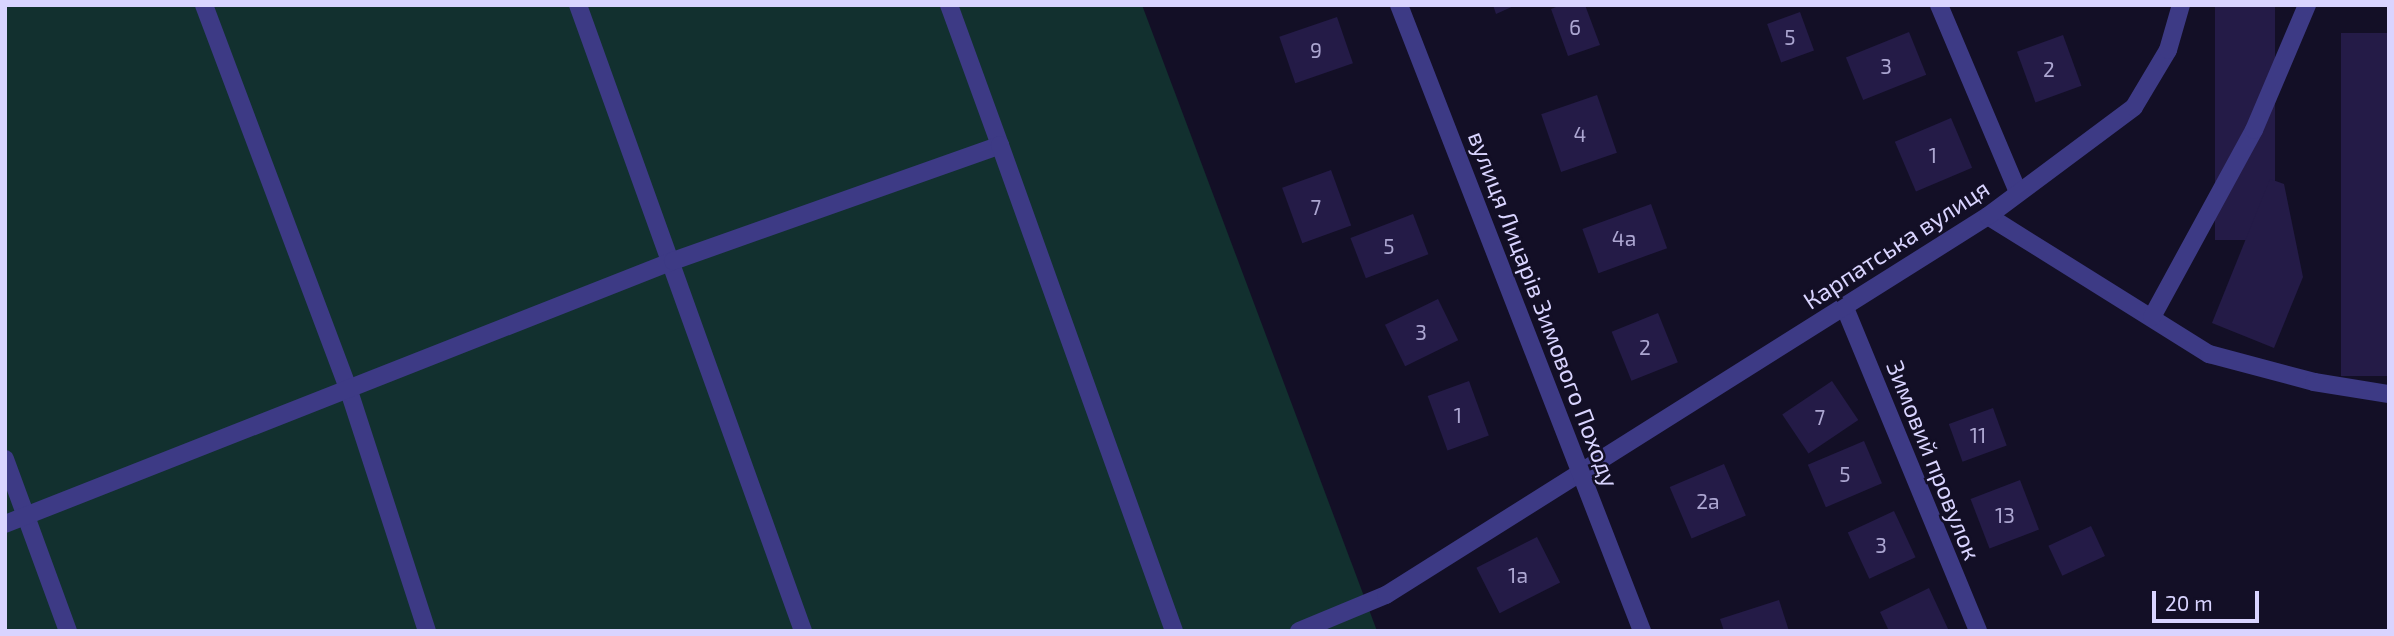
<!DOCTYPE html>
<meta charset="utf-8">
<style>
body{margin:0}
#map{position:relative;width:2394px;height:636px;overflow:hidden;background:#130f26;font-family:"Exo 2",sans-serif}
div>[style]{position:absolute}
[style*='--x']{left:calc(var(--x)*1px);top:calc(var(--y)*1px);width:calc(var(--w)*1px);rotate:calc(var(--a)*1deg)}
.green>*{inset:0;background:#12302f}
.building>*{inset:0;background:#241b47;transform-origin:0 0}
.service>*{height:18px;margin:-9px;padding:0 9px;transform-origin:9px;border-radius:9px;background:#3d3a85}
.minor>*{height:18px;margin:-9px;padding:0 9px;transform-origin:9px;border-radius:9px;background:#3d3a85}
.tertiary>*{height:18px;margin:-9px;padding:0 9px;transform-origin:9px;border-radius:9px;background:#3d3a85}
span{translate:-50% -50%;white-space:nowrap;text-align:center;line-height:1.15;-webkit-text-stroke:5px #130f26;paint-order:stroke}
.number-label{font-size:21px;color:#aca6d1}
.number-label span{-webkit-text-stroke-width:0}
.street-label{font-size:24px;color:#d9d4ff}
.frame{position:absolute;inset:0;border:7px solid #d9d4ff;pointer-events:none}
.scale{position:absolute;left:2152px;top:591px;width:107px;height:32px;box-sizing:border-box;border:4px solid #d9d4ff;border-top:0;padding-left:9px;font-size:21px;line-height:24px;white-space:nowrap;color:#d9d4ff;-webkit-text-stroke:5px #130f26;paint-order:stroke}
</style>
<div id="map">
<div class="green">
<div style="clip-path:polygon(5px 5px,1142px 5px,1377px 631px,5px 631px)"></div>
</div>
<div class="building">
<div style="clip-path:polygon(1493px 5px,1516px 5px,1496px 14px)"></div>
<div style="clip-path:polygon(1561px 5px,1585px 5px,1600px 45px,1568px 56px,1551px 9px)"></div>
<div style="left:2215px;top:5px;width:60px;height:235px"></div>
<div style="left:1800px;top:12px;width:41px;height:35px;rotate:70deg"></div>
<div style="left:1337px;top:17px;width:49px;height:61px;rotate:71deg"></div>
<div style="left:1909px;top:32px;width:46px;height:68px;rotate:68deg"></div>
<div style="left:2341px;top:33px;width:48px;height:343px"></div>
<div style="left:2063px;top:35px;width:54px;height:49px;rotate:70deg"></div>
<div style="left:1597px;top:95px;width:61px;height:59px;rotate:71deg"></div>
<div style="left:1951px;top:118px;width:54px;height:61px;rotate:67deg"></div>
<div style="left:1331px;top:170px;width:59px;height:52px;rotate:70deg"></div>
<div style="clip-path:polygon(2270px 179px,2284px 184px,2303px 277px,2274px 348px,2212px 323px)"></div>
<div style="left:1651px;top:204px;width:47px;height:73px;rotate:70deg"></div>
<div style="left:1413px;top:214px;width:43px;height:67px;rotate:69deg"></div>
<div style="left:1438px;top:299px;width:46px;height:59px;rotate:64deg"></div>
<div style="left:1658px;top:313px;width:53px;height:50px;rotate:68deg"></div>
<div style="left:1469px;top:381px;width:58px;height:44px;rotate:70deg"></div>
<div style="left:1832px;top:381px;width:47px;height:60px;rotate:56deg"></div>
<div style="left:1993px;top:408px;width:40px;height:47px;rotate:70deg"></div>
<div style="left:1864px;top:441px;width:46px;height:61px;rotate:67deg"></div>
<div style="left:1724px;top:464px;width:56px;height:59px;rotate:67deg"></div>
<div style="left:2020px;top:480px;width:53px;height:53px;rotate:69deg"></div>
<div style="left:1894px;top:511px;width:51px;height:51px;rotate:65deg"></div>
<div style="left:2091px;top:526px;width:33px;height:47px;rotate:65deg"></div>
<div style="left:1537px;top:537px;width:51px;height:68px;rotate:63deg"></div>
<div style="clip-path:polygon(1929px 588px,1949px 631px,1889px 631px,1880px 612px)"></div>
<div style="clip-path:polygon(1779px 600px,1789px 631px,1724px 631px,1720px 619px)"></div>
</div>
<div class="service">
<div style="--x:204;--y:5;--w:412;--a:69.4"></div>
<div style="--x:349;--y:391;--w:252;--a:72"></div>
<div style="--x:578;--y:5;--w:665;--a:70.23"></div>
<div style="--x:949;--y:5;--w:149;--a:70"></div>
<div style="--x:1988;--y:216;--w:261;--a:32"></div>
<div style="--x:2209;--y:354;--w:109;--a:14.9"></div>
<div style="--x:2314;--y:382;--w:76;--a:9.1"></div>
<div style="--x:2152;--y:317;--w:213;--a:-61.4"></div>
<div style="--x:2254;--y:130;--w:136;--a:-67"></div>
<div style="--x:5;--y:459;--w:183;--a:69.9"></div>
</div>
<div class="minor">
<div style="--x:1939;--y:5;--w:203;--a:67.1"></div>
<div style="--x:1845;--y:308;--w:349;--a:67.6"></div>
<div style="--x:5;--y:524;--w:718;--a:-21.49"></div>
<div style="--x:673;--y:261;--w:347;--a:-19.5"></div>
<div style="--x:1000;--y:145;--w:516;--a:70.3"></div>
<div style="--x:1299;--y:631;--w:94;--a:-22.5"></div>
<div style="--x:1386;--y:595;--w:711;--a:-32.19"></div>
<div style="--x:1988;--y:216;--w:182;--a:-36.7"></div>
<div style="--x:2134;--y:107;--w:66;--a:-59.2"></div>
<div style="--x:2168;--y:50;--w:47;--a:-73.9"></div>
</div>
<div class="tertiary">
<div style="--x:1399;--y:5;--w:672;--a:68.78"></div>
</div>
<div class="number-label">
<span style="left:1575px;top:27px">6</span>
<span style="left:1790px;top:37px">5</span>
<span style="left:1316px;top:50px">9</span>
<span style="left:1886px;top:66px">3</span>
<span style="left:2049px;top:69px">2</span>
<span style="left:1580px;top:134px">4</span>
<span style="left:1933px;top:155px">1</span>
<span style="left:1316px;top:207px">7</span>
<span style="left:1624px;top:238px">4а</span>
<span style="left:1389px;top:246px">5</span>
<span style="left:1421px;top:332px">3</span>
<span style="left:1645px;top:347px">2</span>
<span style="left:1458px;top:415px">1</span>
<span style="left:1820px;top:417px">7</span>
<span style="left:1978px;top:435px">11</span>
<span style="left:1845px;top:474px">5</span>
<span style="left:1708px;top:501px">2а</span>
<span style="left:2005px;top:515px">13</span>
<span style="left:1881px;top:545px">3</span>
<span style="left:1518px;top:575px">1а</span>
</div>
<div class="street-label">
<span style="left:1896px;top:244px;rotate:-33deg">Карпатська вулиця</span>
<span style="left:1544px;top:309px;rotate:69deg">вулиця Лицарів Зимового Походу</span>
<span style="left:1934px;top:460px;rotate:68deg">Зимовий провулок</span>
</div>
<div class="frame"></div>
<div class="scale">20 m</div>
</div>
